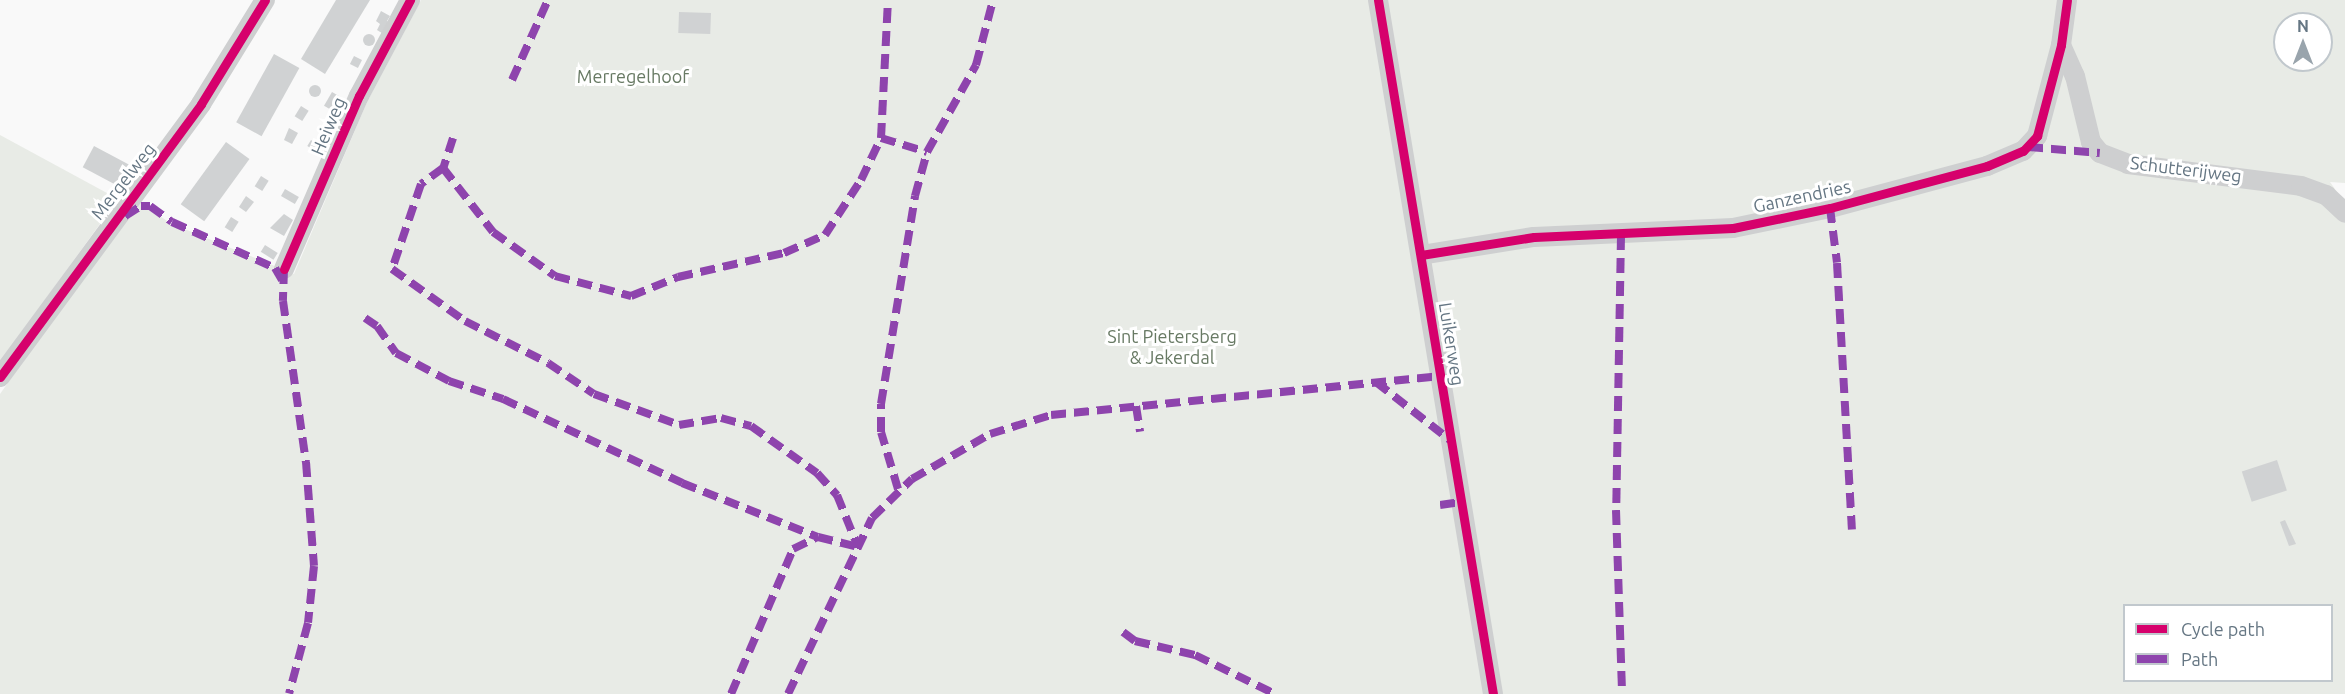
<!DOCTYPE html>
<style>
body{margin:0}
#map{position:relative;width:2345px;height:694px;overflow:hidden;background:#f9f9f9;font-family:Ubuntu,sans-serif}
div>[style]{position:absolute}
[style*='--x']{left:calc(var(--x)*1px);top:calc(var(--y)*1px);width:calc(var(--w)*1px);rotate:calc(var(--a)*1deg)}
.green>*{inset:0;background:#e8ebe6}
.building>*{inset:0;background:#d0d2d3;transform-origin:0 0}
.round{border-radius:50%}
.minor>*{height:20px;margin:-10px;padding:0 10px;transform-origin:10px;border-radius:10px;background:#cecfd0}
.quiet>*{height:8px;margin-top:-4px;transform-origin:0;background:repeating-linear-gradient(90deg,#8e44ad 0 15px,transparent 0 23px)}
.cycleway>*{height:9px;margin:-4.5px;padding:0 4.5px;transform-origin:4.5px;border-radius:4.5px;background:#d6006c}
span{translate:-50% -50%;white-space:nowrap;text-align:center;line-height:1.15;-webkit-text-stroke:6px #fff;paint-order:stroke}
.park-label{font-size:18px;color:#687a64}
.street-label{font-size:18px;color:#657683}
.legend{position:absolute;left:2123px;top:604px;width:210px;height:78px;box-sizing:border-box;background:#fff;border:2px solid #c1c8cd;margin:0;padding:8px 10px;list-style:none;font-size:18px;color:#657683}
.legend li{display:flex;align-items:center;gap:12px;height:30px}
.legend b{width:30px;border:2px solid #c1c8cd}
.north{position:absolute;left:2273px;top:12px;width:60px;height:60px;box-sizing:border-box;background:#fff;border:2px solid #c1c8cd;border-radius:50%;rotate:0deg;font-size:16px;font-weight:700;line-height:24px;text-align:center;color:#657683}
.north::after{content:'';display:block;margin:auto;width:21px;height:27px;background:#99a4ac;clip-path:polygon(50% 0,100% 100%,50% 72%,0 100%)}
</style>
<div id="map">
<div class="green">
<div style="clip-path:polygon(evenodd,421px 0,2345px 0,2345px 183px,2330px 182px,2345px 203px,2345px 694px,0 694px,0 394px,137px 200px,170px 223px,294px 274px,367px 102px,421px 0,2285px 24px,2321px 24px,2321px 60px,2285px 60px,2285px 24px,421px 0,2124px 606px,2332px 606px,2332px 680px,2124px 680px,2124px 606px)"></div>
<div style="clip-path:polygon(0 135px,118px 199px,0 362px)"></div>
</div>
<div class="building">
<div style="clip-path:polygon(336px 0,370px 0,325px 74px,301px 59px)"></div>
<div style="clip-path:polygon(381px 11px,390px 16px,387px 21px,391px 24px,385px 35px,377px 30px,380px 24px,376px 21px)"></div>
<div style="left:679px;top:12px;width:32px;height:21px;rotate:2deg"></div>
<div class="round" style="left:363px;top:34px;width:12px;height:12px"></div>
<div style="left:274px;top:54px;width:29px;height:78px;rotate:29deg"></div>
<div style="left:354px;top:56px;width:9px;height:9px;rotate:27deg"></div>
<div class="round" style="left:309px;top:85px;width:12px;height:12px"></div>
<div style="left:332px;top:92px;width:16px;height:16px;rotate:30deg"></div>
<div style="left:301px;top:106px;width:9px;height:12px;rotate:32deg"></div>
<div style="clip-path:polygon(289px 128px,298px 133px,292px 144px,284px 140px)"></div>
<div style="left:311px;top:140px;width:15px;height:7px;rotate:32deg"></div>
<div style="left:226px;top:142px;width:29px;height:77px;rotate:36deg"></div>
<div style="left:94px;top:146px;width:41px;height:24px;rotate:28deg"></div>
<div style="left:261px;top:176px;width:9px;height:12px;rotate:32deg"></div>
<div style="left:285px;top:189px;width:16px;height:8px;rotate:30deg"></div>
<div style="clip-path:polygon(246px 196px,254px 202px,246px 212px,239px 207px)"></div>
<div style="clip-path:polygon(284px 214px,293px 220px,284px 236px,270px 228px)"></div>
<div style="left:231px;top:217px;width:9px;height:12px;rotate:32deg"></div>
<div style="left:265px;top:245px;width:15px;height:8px;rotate:32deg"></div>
<div style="left:2277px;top:460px;width:32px;height:37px;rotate:72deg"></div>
<div style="clip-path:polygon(2285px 520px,2296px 544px,2289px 546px,2280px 522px)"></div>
</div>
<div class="minor">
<div style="--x:1378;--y:0;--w:703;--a:80.59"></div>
<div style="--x:2061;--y:45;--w:34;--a:66"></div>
<div style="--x:2075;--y:76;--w:68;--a:76.4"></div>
<div style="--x:2091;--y:142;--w:14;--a:51"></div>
<div style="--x:2100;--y:153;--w:30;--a:21"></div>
<div style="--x:2128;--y:164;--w:174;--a:7.2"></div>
<div style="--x:2301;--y:186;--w:27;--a:20"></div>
<div style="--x:2326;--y:195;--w:26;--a:43"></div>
<div style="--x:1421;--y:255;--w:114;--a:-9.1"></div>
<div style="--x:1534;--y:237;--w:199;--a:-2.6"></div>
<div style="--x:1733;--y:228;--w:99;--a:-11.7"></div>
<div style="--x:1830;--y:208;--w:163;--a:-15"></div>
<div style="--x:1987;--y:166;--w:39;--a:-23"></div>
<div style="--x:2023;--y:151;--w:21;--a:-47"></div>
<div style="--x:2037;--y:136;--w:94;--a:-75.2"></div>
<div style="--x:2061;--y:45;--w:45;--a:-82.4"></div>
<div style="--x:284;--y:269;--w:189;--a:-66.6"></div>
<div style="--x:359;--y:96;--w:109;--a:-62"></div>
<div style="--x:0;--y:377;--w:339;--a:-53.6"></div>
<div style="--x:201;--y:104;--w:122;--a:-58.4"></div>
</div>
<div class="quiet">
<div style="--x:512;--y:80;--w:88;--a:-65.8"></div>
<div style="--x:453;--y:138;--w:32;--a:108"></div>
<div style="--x:443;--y:168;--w:27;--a:144"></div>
<div style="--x:421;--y:184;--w:90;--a:108.8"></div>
<div style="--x:392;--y:269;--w:90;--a:35.5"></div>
<div style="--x:465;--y:321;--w:93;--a:26.8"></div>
<div style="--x:548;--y:363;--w:55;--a:34"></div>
<div style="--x:594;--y:394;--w:90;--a:20"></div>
<div style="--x:679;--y:425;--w:43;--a:-9.5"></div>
<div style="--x:721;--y:418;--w:31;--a:15"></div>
<div style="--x:751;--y:426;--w:81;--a:35.5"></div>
<div style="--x:817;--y:473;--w:30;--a:48"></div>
<div style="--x:837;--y:495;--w:56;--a:68"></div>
<div style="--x:881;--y:138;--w:48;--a:16.9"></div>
<div style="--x:2028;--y:147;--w:72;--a:4.8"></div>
<div style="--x:443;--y:168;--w:81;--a:52"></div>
<div style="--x:493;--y:232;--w:76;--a:35.4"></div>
<div style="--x:555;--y:276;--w:79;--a:14.7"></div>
<div style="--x:631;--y:296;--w:51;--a:-22"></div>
<div style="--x:678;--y:277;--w:109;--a:-12.8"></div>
<div style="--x:784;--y:253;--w:45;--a:-23.7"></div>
<div style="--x:825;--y:235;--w:66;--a:-56.8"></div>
<div style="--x:861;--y:180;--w:47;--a:-64.5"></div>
<div style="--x:881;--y:138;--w:138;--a:-87.1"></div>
<div style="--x:1830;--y:208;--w:55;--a:82.7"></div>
<div style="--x:1837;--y:263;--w:267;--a:86.8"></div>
<div style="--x:125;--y:216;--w:19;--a:-32"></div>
<div style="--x:141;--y:206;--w:9;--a:0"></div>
<div style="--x:150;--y:206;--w:27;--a:36"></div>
<div style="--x:172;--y:222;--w:113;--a:24.1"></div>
<div style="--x:275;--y:268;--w:14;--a:60"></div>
<div style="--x:1621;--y:235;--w:275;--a:91"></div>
<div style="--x:1616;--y:510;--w:184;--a:88.1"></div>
<div style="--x:284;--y:269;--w:32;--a:92"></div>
<div style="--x:283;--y:301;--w:163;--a:81.9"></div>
<div style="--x:306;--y:462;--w:104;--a:85.6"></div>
<div style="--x:314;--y:566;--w:57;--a:96"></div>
<div style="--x:308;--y:623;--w:73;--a:105"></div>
<div style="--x:365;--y:318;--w:14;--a:34"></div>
<div style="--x:377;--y:326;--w:33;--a:55"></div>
<div style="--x:396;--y:353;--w:60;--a:27.8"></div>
<div style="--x:449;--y:381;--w:57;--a:18.4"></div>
<div style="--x:503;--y:399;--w:198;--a:25.1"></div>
<div style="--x:682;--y:483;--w:146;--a:21.7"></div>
<div style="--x:818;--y:537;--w:41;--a:14"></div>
<div style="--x:1376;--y:382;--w:94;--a:38.1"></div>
<div style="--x:1136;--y:406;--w:26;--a:81"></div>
<div style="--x:898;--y:489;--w:59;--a:-106.6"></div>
<div style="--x:881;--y:432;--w:28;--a:-90"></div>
<div style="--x:881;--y:404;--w:211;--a:-80.7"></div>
<div style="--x:915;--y:196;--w:46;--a:-74.7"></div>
<div style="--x:927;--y:152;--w:100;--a:-60.6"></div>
<div style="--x:976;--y:65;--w:67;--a:-75.3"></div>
<div style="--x:1440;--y:505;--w:21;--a:-8"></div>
<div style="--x:1123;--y:632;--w:15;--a:37"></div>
<div style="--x:1135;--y:641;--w:62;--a:13.1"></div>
<div style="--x:1195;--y:655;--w:89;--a:26"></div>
<div style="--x:731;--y:694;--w:158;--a:-66.8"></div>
<div style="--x:793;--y:549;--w:28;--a:-26"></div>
<div style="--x:788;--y:694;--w:195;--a:-64.5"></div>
<div style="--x:872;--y:518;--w:56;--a:-44.3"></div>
<div style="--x:912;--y:479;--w:90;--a:-30"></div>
<div style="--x:990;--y:434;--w:64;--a:-17.3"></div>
<div style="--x:1051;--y:415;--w:392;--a:-5.7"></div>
</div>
<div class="cycleway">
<div style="--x:1378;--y:0;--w:703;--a:80.59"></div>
<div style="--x:1421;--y:255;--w:114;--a:-9.1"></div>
<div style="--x:1534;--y:237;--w:199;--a:-2.6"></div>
<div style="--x:1733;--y:228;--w:99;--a:-11.7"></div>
<div style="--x:1830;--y:208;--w:163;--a:-15"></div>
<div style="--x:1987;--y:166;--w:39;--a:-23"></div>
<div style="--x:2023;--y:151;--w:21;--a:-47"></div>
<div style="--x:2037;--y:136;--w:94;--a:-75.2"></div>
<div style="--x:2061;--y:45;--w:45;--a:-82.4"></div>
<div style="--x:284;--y:269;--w:189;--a:-66.6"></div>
<div style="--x:359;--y:96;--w:109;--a:-62"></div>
<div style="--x:0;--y:377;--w:339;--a:-53.6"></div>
<div style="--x:201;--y:104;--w:122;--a:-58.4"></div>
</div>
<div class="park-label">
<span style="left:633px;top:76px">Merregelhoof</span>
<span style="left:1172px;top:347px">Sint Pietersberg<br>&amp; Jekerdal</span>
</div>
<div class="street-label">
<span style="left:328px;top:126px;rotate:-67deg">Heiweg</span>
<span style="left:2186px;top:169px;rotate:7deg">Schutterijweg</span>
<span style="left:123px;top:181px;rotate:-52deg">Mergelweg</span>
<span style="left:1802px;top:196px;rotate:-12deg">Ganzendries</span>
<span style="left:1452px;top:344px;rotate:81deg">Luikerweg</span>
</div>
<ul class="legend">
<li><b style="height:8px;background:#d6006c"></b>Cycle path</li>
<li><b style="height:8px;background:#8e44ad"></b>Path</li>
</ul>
<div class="north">N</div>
</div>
